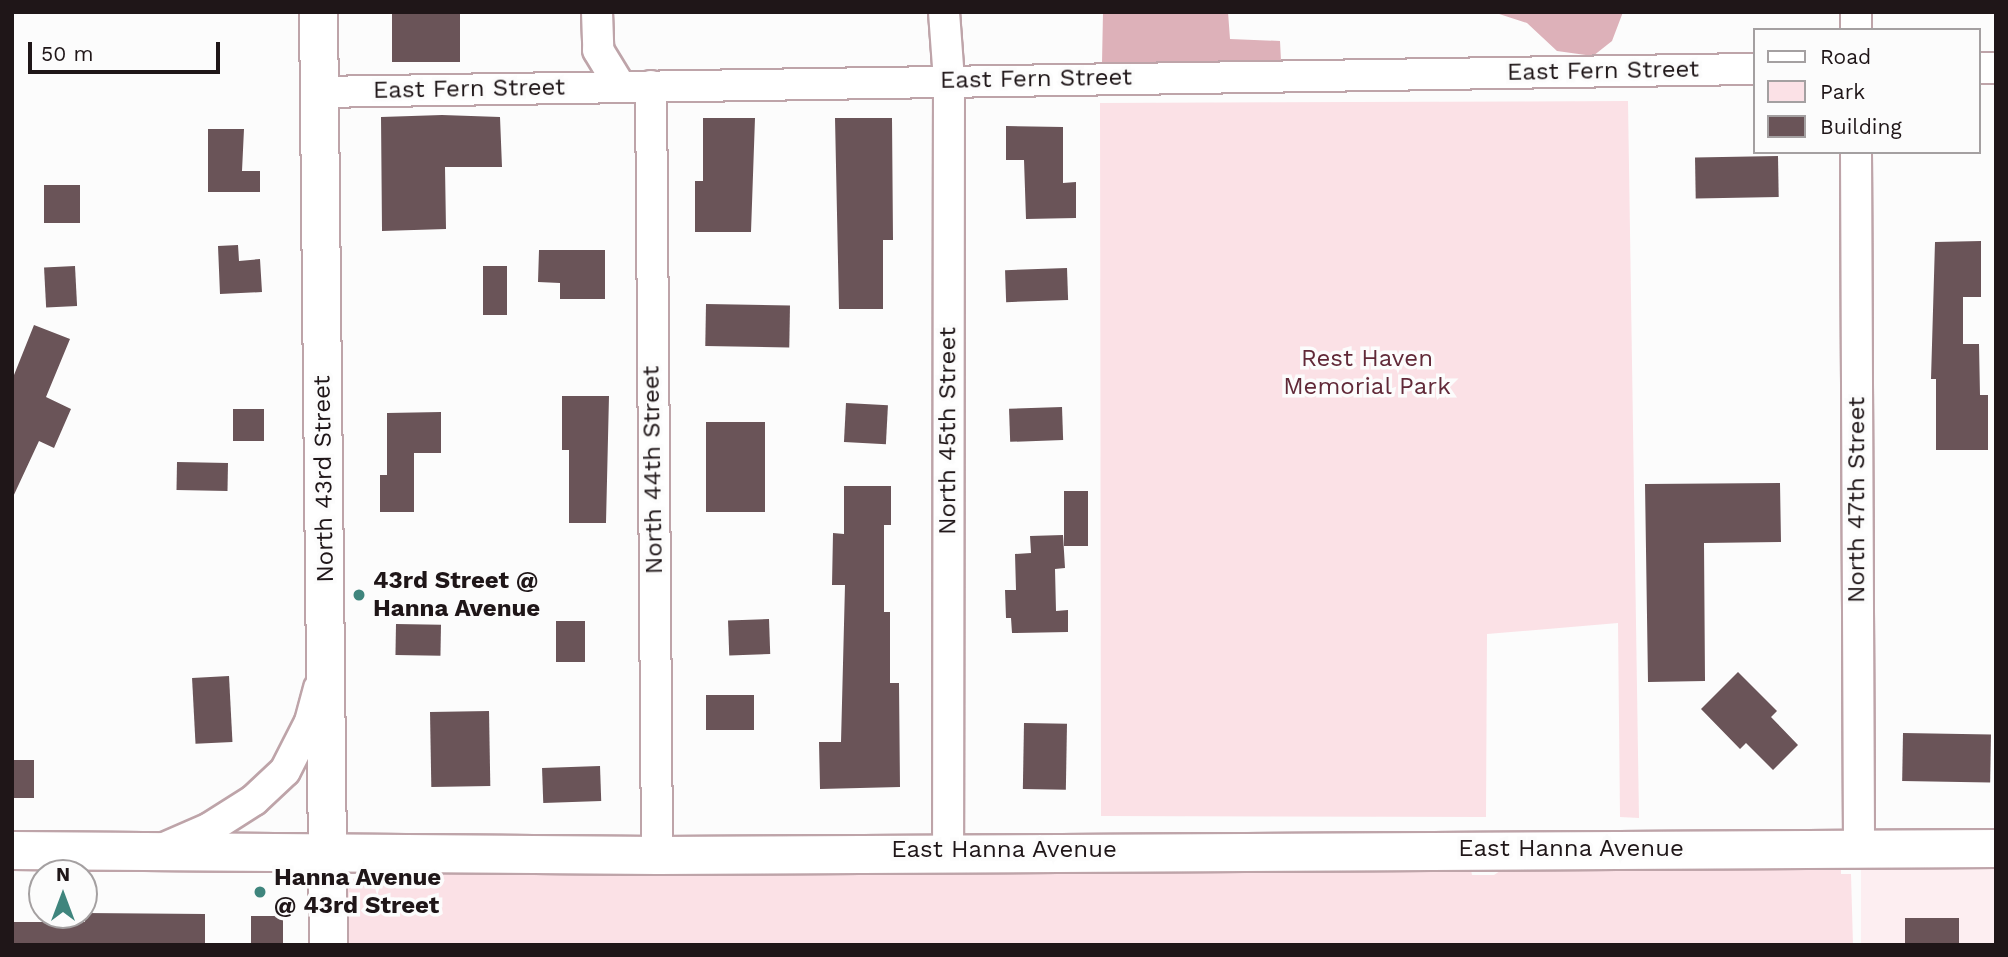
<!DOCTYPE html>
<style>
body{margin:0}
#map{position:relative;width:2008px;height:957px;overflow:hidden;background:#fcfcfc;font-family:"Work Sans",sans-serif}
div>[style]{position:absolute}
[style*='--x']{left:calc(var(--x)*1px);top:calc(var(--y)*1px);width:calc(var(--w)*1px);rotate:calc(var(--a)*1deg)}
.built>*{inset:0;background:#fdeef1;transform-origin:0 0}
.green>*{inset:0;background:#fbe1e6}
.forest>*{inset:0;background:#ddb1b9}
.building>*{inset:0;background:#6a5458;transform-origin:0 0}
.roads{filter:drop-shadow(2px 0 #bea4a9) drop-shadow(-2px 0 #bea4a9) drop-shadow(0 2px #bea4a9) drop-shadow(0 -2px #bea4a9)}
.minor>*{height:30px;margin:-15px;padding:0 15px;transform-origin:15px;border-radius:15px;background:#fff}
.tertiary>*{height:37px;margin:-18.5px;padding:0 18.5px;transform-origin:18.5px;border-radius:18.5px;background:#fff}
.dots>*{width:19px;height:19px;translate:-50% -50%;box-sizing:border-box;border:4px solid #fcfcfc;border-radius:50%}
span{translate:-50% -50%;white-space:nowrap;text-align:center;line-height:1.15;-webkit-text-stroke:7px #fcfcfc;paint-order:stroke}
.street-label{font-size:24px;color:#1f1618}
.park-label{font-size:24px;color:#612938}
.poi-label{font-size:24px;color:#1f1618;font-weight:700}
.left{translate:0 -50%;text-align:left}
.frame{position:absolute;inset:0;border:14px solid #1f1618;pointer-events:none}
.legend{position:absolute;left:1753px;top:28px;width:228px;height:126px;box-sizing:border-box;background:#fcfcfc;border:2px solid #a4a0a1;margin:0;padding:9px 12px;list-style:none;font-size:21px;color:#1f1618}
.legend li{display:flex;align-items:center;gap:14px;height:35px}
.legend b{width:35px;border:2px solid #a4a0a1}
.north{position:absolute;left:28px;top:859px;width:70px;height:70px;box-sizing:border-box;background:#fcfcfc;border:2px solid #a4a0a1;border-radius:50%;rotate:0deg;font-size:19px;font-weight:700;line-height:28px;text-align:center;color:#1f1618}
.north::after{content:'';display:block;margin:auto;width:24px;height:32px;background:#3f857d;clip-path:polygon(50% 0,100% 100%,50% 72%,0 100%)}
.scale{position:absolute;left:28px;top:42px;width:192px;height:32px;box-sizing:border-box;border:4px solid #1f1618;border-top:0;padding-left:9px;font-size:21px;line-height:24px;white-space:nowrap;color:#1f1618;-webkit-text-stroke:5px #fcfcfc;paint-order:stroke}
</style>
<div id="map">
<div class="built">
<div style="left:1996px;top:863px;width:82px;height:135px;rotate:90deg"></div>
</div>
<div class="green">
<div style="clip-path:polygon(1628px 101px,1639px 818px,1620px 817px,1618px 623px,1487px 634px,1486px 817px,1101px 816px,1100px 103px)"></div>
<div style="clip-path:polygon(1509px 865px,1841px 866px,1841px 874px,1851px 874px,1853px 945px,342px 945px,345px 887px,352px 879px,380px 870px,1471px 870px,1472px 875px,1494px 875px)"></div>
</div>
<div class="forest">
<div style="clip-path:polygon(1103px 12px,1228px 12px,1230px 39px,1280px 41px,1281px 61px,1102px 63px)"></div>
<div style="clip-path:polygon(1493px 12px,1623px 12px,1612px 41px,1593px 56px,1557px 51px,1527px 23px)"></div>
</div>
<div class="building">
<div style="left:392px;top:12px;width:68px;height:50px"></div>
<div style="clip-path:polygon(442px 115px,500px 117px,502px 167px,445px 167px,446px 229px,382px 231px,381px 117px)"></div>
<div style="clip-path:polygon(703px 118px,755px 118px,751px 232px,695px 232px,695px 181px,703px 181px)"></div>
<div style="clip-path:polygon(835px 118px,892px 118px,893px 240px,883px 240px,883px 309px,839px 309px)"></div>
<div style="clip-path:polygon(1006px 126px,1063px 127px,1063px 183px,1076px 182px,1076px 218px,1026px 219px,1024px 160px,1006px 160px)"></div>
<div style="clip-path:polygon(208px 129px,244px 129px,242px 171px,260px 171px,260px 192px,208px 192px)"></div>
<div style="left:1778px;top:156px;width:41px;height:83px;rotate:89deg"></div>
<div style="left:44px;top:185px;width:36px;height:38px"></div>
<div style="clip-path:polygon(1981px 241px,1981px 297px,1963px 297px,1963px 344px,1979px 344px,1980px 395px,1988px 395px,1988px 450px,1936px 450px,1936px 379px,1931px 379px,1935px 242px)"></div>
<div style="clip-path:polygon(238px 245px,239px 261px,260px 259px,262px 292px,220px 294px,218px 246px)"></div>
<div style="clip-path:polygon(539px 250px,605px 250px,605px 299px,560px 299px,560px 283px,538px 282px)"></div>
<div style="left:75px;top:266px;width:40px;height:31px;rotate:87deg"></div>
<div style="left:483px;top:266px;width:24px;height:49px"></div>
<div style="left:1067px;top:268px;width:32px;height:62px;rotate:88deg"></div>
<div style="left:706px;top:304px;width:84px;height:42px;rotate:1deg"></div>
<div style="clip-path:polygon(34px 325px,70px 339px,46px 397px,71px 409px,54px 448px,39px 441px,12px 499px,12px 380px)"></div>
<div style="clip-path:polygon(562px 396px,609px 396px,606px 523px,569px 523px,569px 450px,562px 450px)"></div>
<div style="left:846px;top:403px;width:42px;height:39px;rotate:3deg"></div>
<div style="left:1062px;top:407px;width:33px;height:53px;rotate:88deg"></div>
<div style="left:233px;top:409px;width:31px;height:32px"></div>
<div style="clip-path:polygon(441px 412px,441px 453px,414px 453px,414px 512px,380px 512px,380px 475px,387px 475px,387px 413px)"></div>
<div style="left:706px;top:422px;width:59px;height:90px"></div>
<div style="left:177px;top:462px;width:51px;height:28px;rotate:1deg"></div>
<div style="clip-path:polygon(1780px 483px,1781px 542px,1704px 543px,1705px 681px,1648px 682px,1645px 484px)"></div>
<div style="clip-path:polygon(844px 486px,891px 486px,891px 525px,884px 525px,884px 612px,890px 612px,890px 683px,899px 683px,900px 787px,820px 789px,819px 742px,841px 742px,845px 585px,832px 585px,833px 533px,844px 534px)"></div>
<div style="left:1064px;top:491px;width:24px;height:55px"></div>
<div style="clip-path:polygon(1063px 535px,1065px 568px,1055px 569px,1056px 611px,1068px 610px,1068px 632px,1012px 633px,1011px 618px,1006px 618px,1005px 590px,1016px 590px,1015px 554px,1031px 553px,1030px 536px)"></div>
<div style="left:769px;top:619px;width:35px;height:41px;rotate:88deg"></div>
<div style="left:585px;top:621px;width:41px;height:29px;rotate:90deg"></div>
<div style="left:396px;top:624px;width:45px;height:31px;rotate:1deg"></div>
<div style="clip-path:polygon(1738px 672px,1777px 711px,1771px 717px,1798px 745px,1773px 770px,1746px 743px,1740px 749px,1701px 709px)"></div>
<div style="left:229px;top:676px;width:66px;height:37px;rotate:87deg"></div>
<div style="left:754px;top:695px;width:35px;height:48px;rotate:90deg"></div>
<div style="left:489px;top:711px;width:75px;height:59px;rotate:89deg"></div>
<div style="left:1024px;top:723px;width:43px;height:66px;rotate:1deg"></div>
<div style="left:1903px;top:733px;width:88px;height:48px;rotate:1deg"></div>
<div style="left:12px;top:760px;width:22px;height:38px"></div>
<div style="left:600px;top:766px;width:35px;height:58px;rotate:88deg"></div>
<div style="clip-path:polygon(85px 913px,205px 914px,205px 945px,13px 944px,13px 922px,85px 922px)"></div>
<div style="left:251px;top:916px;width:32px;height:29px"></div>
<div style="left:1959px;top:918px;width:27px;height:54px;rotate:90deg"></div>
</div>
<div class="roads">
<div class="minor">
<div style="--x:597;--y:12;--w:38;--a:88"></div>
<div style="--x:598;--y:50;--w:42;--a:58.6"></div>
<div style="--x:944;--y:12;--w:68;--a:85.8"></div>
<div style="--x:949;--y:80;--w:770;--a:90.07"></div>
<div style="--x:1856;--y:12;--w:18;--a:90"></div>
<div style="--x:1978;--y:68;--w:18;--a:0"></div>
<div style="--x:651;--y:86;--w:769;--a:89.55"></div>
<div style="--x:318;--y:92;--w:1436;--a:-0.92"></div>
<div style="--x:1856;--y:152;--w:696;--a:89.75"></div>
<div style="--x:162;--y:849;--w:52;--a:-23.6"></div>
<div style="--x:210;--y:828;--w:52;--a:-32.5"></div>
<div style="--x:254;--y:800;--w:42;--a:-43.1"></div>
<div style="--x:285;--y:771;--w:55;--a:-63"></div>
<div style="--x:310;--y:722;--w:35;--a:-75"></div>
</div>
<div class="tertiary">
<div style="--x:318;--y:12;--w:933;--a:89.39"></div>
<div style="--x:12;--y:850;--w:645;--a:0.44"></div>
<div style="--x:657;--y:855;--w:1339;--a:-0.3"></div>
</div>
</div>
<div class="dots">
<div style="left:359px;top:595px;background:#3f857d"></div>
<div style="left:260px;top:892px;background:#3f857d"></div>
</div>
<div class="street-label">
<span style="left:1603px;top:71px;rotate:-1deg">East Fern Street</span>
<span style="left:1036px;top:79px;rotate:-1deg">East Fern Street</span>
<span style="left:469px;top:89px;rotate:-1deg">East Fern Street</span>
<span style="left:948px;top:431px;rotate:-90deg">North 45th Street</span>
<span style="left:653px;top:470px;rotate:-91deg">North 44th Street</span>
<span style="left:324px;top:479px;rotate:-91deg">North 43rd Street</span>
<span style="left:1857px;top:500px;rotate:-90deg">North 47th Street</span>
<span style="left:1571px;top:849px">East Hanna Avenue</span>
<span style="left:1004px;top:850px">East Hanna Avenue</span>
</div>
<div class="park-label">
<span style="left:1367px;top:373px">Rest Haven<br>Memorial Park</span>
</div>
<div class="poi-label">
<span class="left" style="left:373px;top:595px">43rd Street @<br>Hanna Avenue</span>
<span class="left" style="left:274px;top:892px">Hanna Avenue<br>@ 43rd Street</span>
</div>
<div class="frame"></div>
<ul class="legend">
<li><b style="height:9px;background:#fff"></b>Road</li>
<li><b style="height:19px;background:#fbe1e6"></b>Park</li>
<li><b style="height:19px;background:#6a5458"></b>Building</li>
</ul>
<div class="north">N</div>
<div class="scale">50 m</div>
</div>
